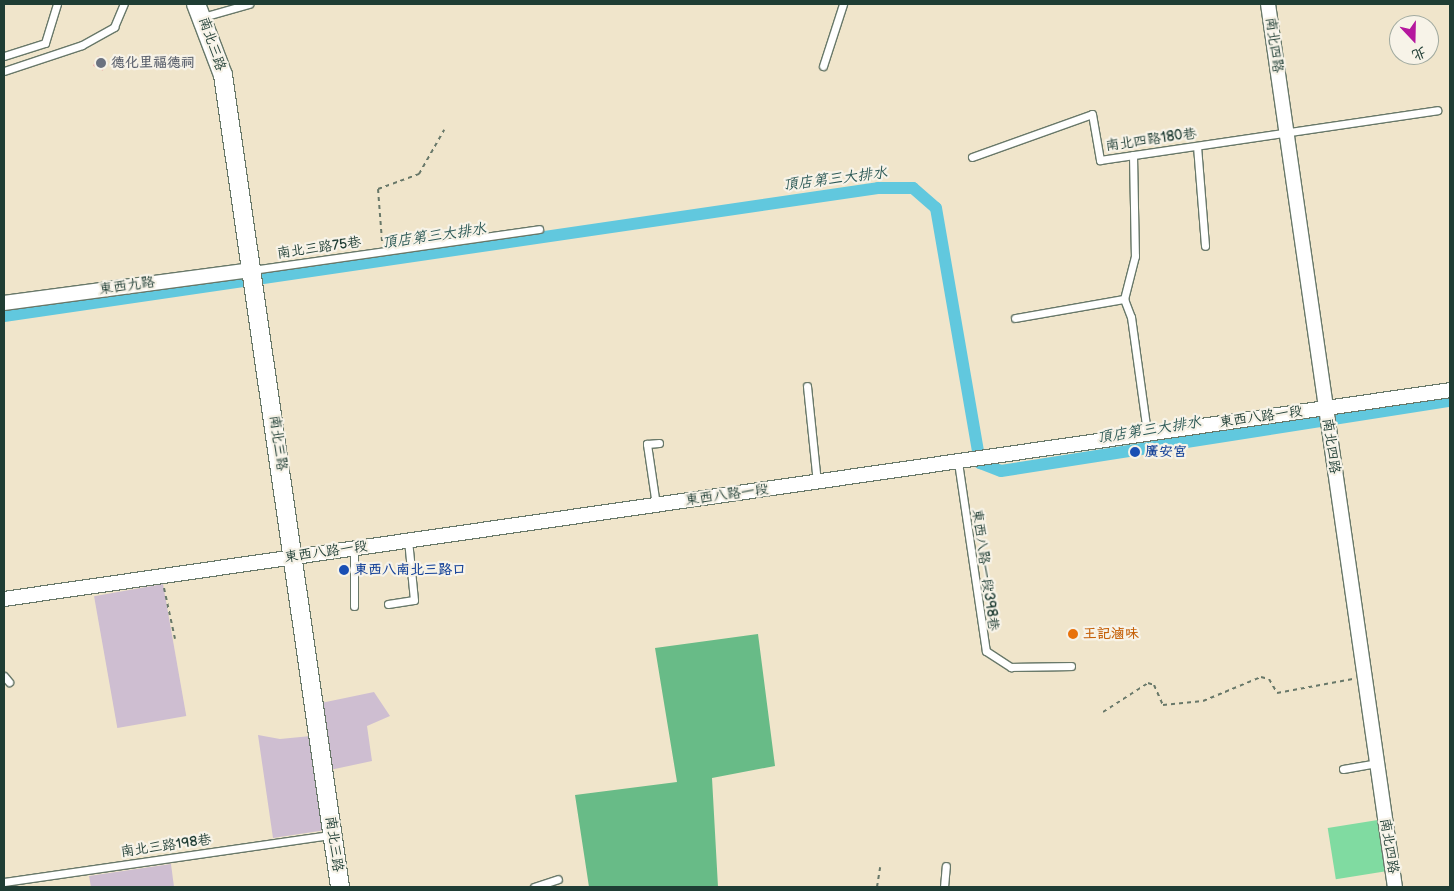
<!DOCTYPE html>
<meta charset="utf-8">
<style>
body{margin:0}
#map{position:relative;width:1454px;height:891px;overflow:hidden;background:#f0e5cb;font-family:"Balsamiq Sans","LXGW WenKai TC",sans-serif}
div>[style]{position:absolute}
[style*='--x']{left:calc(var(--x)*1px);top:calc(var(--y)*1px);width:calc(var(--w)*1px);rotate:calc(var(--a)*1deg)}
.industrial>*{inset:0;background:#cebed1;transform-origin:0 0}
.green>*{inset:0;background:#80dba1;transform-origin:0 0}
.forest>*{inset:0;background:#68bb87}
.canal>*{height:12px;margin:-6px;padding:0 6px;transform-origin:6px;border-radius:6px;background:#61c8de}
.building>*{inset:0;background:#efaeaa;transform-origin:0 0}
.path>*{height:2px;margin-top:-1px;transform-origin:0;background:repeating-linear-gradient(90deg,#687869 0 4px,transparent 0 8px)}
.roads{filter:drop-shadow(1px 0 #687869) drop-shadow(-1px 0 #687869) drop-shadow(0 1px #687869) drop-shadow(0 -1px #687869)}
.service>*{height:7px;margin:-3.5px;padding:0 3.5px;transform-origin:3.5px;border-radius:3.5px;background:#fff}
.minor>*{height:14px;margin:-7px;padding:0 7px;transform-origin:7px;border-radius:7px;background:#fff}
.tertiary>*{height:18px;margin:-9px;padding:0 9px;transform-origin:9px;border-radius:9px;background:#fff}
.dots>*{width:14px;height:14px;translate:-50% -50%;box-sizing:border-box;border:2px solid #f7f3e8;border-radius:50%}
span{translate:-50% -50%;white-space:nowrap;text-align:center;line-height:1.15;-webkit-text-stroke:4.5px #f7f3e8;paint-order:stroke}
.street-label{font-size:14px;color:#1f3d34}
.worship-label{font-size:14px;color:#5b616d;font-weight:700}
.left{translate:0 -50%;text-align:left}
.transit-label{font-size:14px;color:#164399;font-weight:700}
.food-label{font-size:14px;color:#c56008;font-weight:700}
.water-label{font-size:15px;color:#2c5956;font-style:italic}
.frame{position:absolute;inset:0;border:5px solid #1f3d34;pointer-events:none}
.north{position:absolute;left:1389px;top:15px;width:50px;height:50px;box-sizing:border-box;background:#f7f3e8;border:1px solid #a1aaa0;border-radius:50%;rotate:159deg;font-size:14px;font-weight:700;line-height:20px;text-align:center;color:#1f3d34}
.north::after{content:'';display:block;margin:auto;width:18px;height:22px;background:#b5179e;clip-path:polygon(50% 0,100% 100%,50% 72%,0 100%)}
</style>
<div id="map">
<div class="industrial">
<div style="left:163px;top:584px;width:134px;height:70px;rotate:80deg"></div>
<div style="clip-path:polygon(374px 692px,390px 716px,367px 726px,372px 761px,330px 770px,321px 703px)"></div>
<div style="clip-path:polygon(258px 735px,280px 739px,311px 736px,326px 830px,273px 838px)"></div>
<div style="clip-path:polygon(171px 864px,174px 887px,91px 887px,89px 876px)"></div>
</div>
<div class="green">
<div style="left:1384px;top:819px;width:52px;height:57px;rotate:81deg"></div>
</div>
<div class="forest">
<div style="clip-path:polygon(758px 634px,775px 766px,712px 778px,718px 887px,589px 887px,575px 795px,677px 782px,655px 648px)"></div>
</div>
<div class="canal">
<div style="--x:4;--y:316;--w:883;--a:-8.33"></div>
<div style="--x:878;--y:188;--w:35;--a:0"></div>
<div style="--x:913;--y:188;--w:30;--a:41"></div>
<div style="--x:936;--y:208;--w:259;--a:80.2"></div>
<div style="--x:980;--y:463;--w:22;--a:21"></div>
<div style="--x:1001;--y:471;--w:454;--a:-8.9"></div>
</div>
<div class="building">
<div style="left:98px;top:56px;width:11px;height:11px;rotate:27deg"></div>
</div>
<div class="path">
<div style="--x:382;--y:241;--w:52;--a:-94.4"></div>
<div style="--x:378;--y:189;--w:44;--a:-20.1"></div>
<div style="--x:419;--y:174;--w:51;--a:-60.4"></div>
<div style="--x:164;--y:588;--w:52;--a:77.8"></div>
<div style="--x:1103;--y:712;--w:54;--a:-32.8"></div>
<div style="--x:1148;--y:683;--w:6;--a:18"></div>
<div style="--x:1154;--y:685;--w:22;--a:66"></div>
<div style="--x:1163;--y:705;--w:40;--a:-5.7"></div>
<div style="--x:1203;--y:701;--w:63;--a:-22.5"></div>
<div style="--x:1261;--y:677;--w:8;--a:14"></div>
<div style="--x:1269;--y:679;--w:16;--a:60"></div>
<div style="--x:1277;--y:693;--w:77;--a:-10.4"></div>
<div style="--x:877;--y:887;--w:20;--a:-81"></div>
</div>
<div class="roads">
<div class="service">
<div style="--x:203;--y:17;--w:48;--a:-15.8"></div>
<div style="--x:4;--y:56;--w:43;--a:-17.6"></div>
<div style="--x:45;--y:43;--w:41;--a:-72.9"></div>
<div style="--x:823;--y:66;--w:65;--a:-72.1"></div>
<div style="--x:4;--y:71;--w:82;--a:-18.4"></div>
<div style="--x:82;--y:45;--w:37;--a:-29"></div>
<div style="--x:114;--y:27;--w:25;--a:-67"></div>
<div style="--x:1197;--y:146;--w:100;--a:85.4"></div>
<div style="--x:1133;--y:155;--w:101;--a:88.9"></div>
<div style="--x:1135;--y:256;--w:44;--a:104.3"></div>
<div style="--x:1124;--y:299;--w:19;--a:69"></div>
<div style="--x:1131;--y:317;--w:117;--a:82.1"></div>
<div style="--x:972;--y:157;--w:127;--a:-19.7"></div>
<div style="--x:1092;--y:114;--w:47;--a:80.1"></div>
<div style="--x:1100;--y:160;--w:341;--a:-8.4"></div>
<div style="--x:252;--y:270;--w:290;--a:-8.1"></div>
<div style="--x:1015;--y:318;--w:111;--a:-9.9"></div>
<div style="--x:807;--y:386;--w:97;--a:84.1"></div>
<div style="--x:958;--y:462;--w:191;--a:81.6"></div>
<div style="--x:986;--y:651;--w:30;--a:33"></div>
<div style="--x:1011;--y:667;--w:60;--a:-1"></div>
<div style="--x:656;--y:505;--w:62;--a:-98.4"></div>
<div style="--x:647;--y:444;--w:12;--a:-5"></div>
<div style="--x:388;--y:604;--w:26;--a:-9"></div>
<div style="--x:414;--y:600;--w:60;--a:-95.7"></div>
<div style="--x:354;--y:606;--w:58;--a:-90"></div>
<div style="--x:4;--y:676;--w:8;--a:50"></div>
<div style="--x:1343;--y:769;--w:34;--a:-10"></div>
<div style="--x:4;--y:882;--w:331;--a:-8.2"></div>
<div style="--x:534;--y:887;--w:25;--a:-18"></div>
<div style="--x:944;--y:887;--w:21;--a:-85"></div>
</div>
<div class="minor">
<div style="--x:1268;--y:4;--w:892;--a:81.82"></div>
<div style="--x:4;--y:303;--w:249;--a:-7.6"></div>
<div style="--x:4;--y:599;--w:1461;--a:-8.22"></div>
</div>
<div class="tertiary">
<div style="--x:196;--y:4;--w:76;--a:69.2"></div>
<div style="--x:223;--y:75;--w:820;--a:81.8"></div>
</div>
</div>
<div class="dots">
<div style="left:101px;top:63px;background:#6b7280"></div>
<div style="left:1135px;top:452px;background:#1a4fb4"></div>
<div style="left:344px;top:570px;background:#1a4fb4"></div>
<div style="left:1073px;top:634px;background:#e8710a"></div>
</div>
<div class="street-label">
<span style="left:212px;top:44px;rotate:71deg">南北三路</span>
<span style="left:1274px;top:45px;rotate:82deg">南北四路</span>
<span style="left:1151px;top:140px;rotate:-8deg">南北四路180巷</span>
<span style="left:319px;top:248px;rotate:-8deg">南北三路75巷</span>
<span style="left:127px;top:286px;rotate:-8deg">東西九路</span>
<span style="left:1261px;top:417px;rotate:-8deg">東西八路一段</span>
<span style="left:278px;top:443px;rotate:82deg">南北三路</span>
<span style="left:1331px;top:446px;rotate:82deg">南北四路</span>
<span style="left:727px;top:495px;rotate:-8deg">東西八路一段</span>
<span style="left:326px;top:552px;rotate:-8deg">東西八路一段</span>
<span style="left:985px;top:570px;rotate:82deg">東西八路一段398巷</span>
<span style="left:334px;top:844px;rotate:82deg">南北三路</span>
<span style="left:166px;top:846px;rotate:-8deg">南北三路198巷</span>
<span style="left:1389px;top:846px;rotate:81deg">南北四路</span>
</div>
<div class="worship-label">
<span class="left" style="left:111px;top:63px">德化里福德祠</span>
</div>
<div class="transit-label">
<span class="left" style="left:1145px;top:452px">廣安宮</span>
<span class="left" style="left:354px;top:570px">東西八南北三路口</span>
</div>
<div class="food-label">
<span class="left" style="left:1083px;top:634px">王記滷味</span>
</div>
<div class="water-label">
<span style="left:835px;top:179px;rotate:-7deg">頂店第三大排水</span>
<span style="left:434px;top:236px;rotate:-8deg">頂店第三大排水</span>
<span style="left:1149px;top:430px;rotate:-9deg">頂店第三大排水</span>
</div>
<div class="frame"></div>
<div class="north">北</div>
</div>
